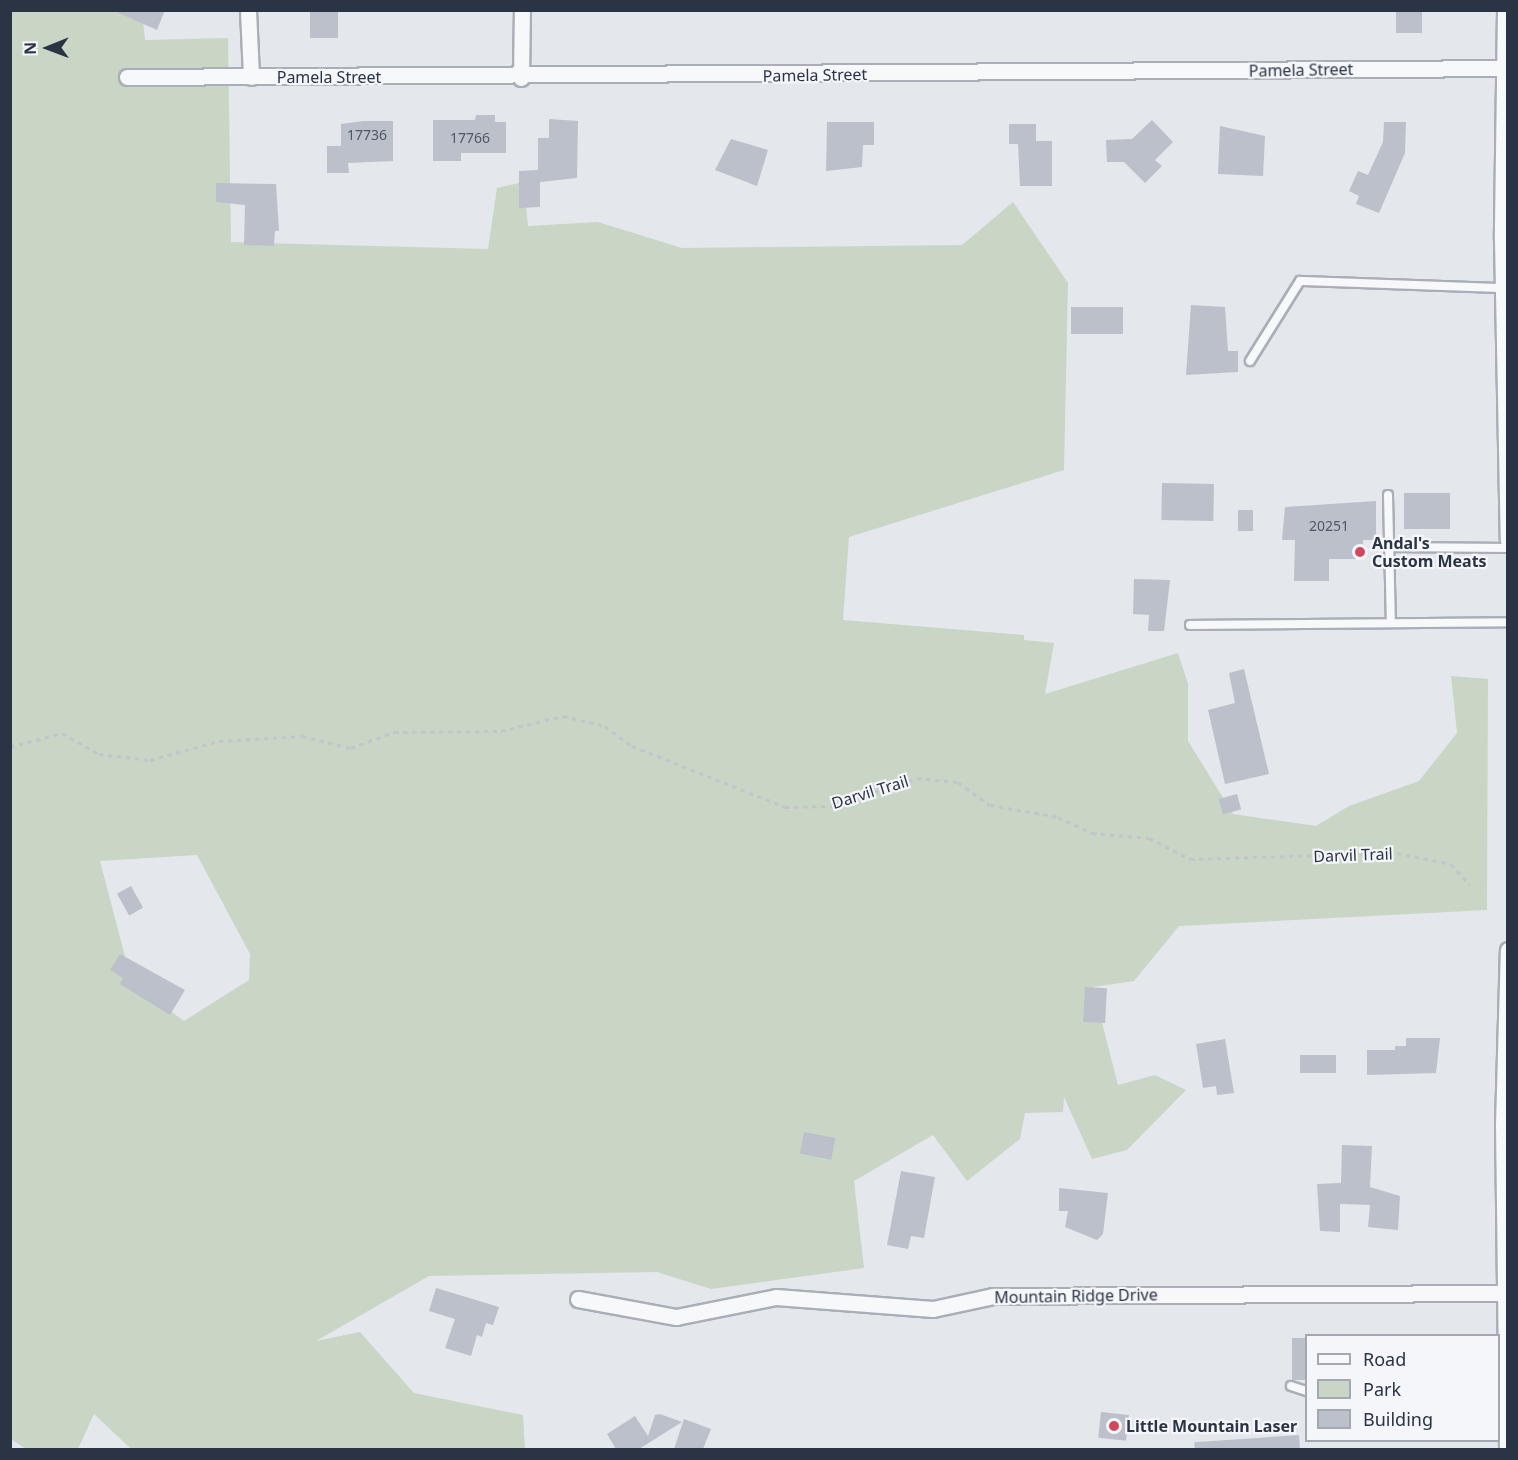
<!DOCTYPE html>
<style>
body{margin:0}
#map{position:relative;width:1518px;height:1460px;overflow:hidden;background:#e4e7ec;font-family:"Noto Sans",sans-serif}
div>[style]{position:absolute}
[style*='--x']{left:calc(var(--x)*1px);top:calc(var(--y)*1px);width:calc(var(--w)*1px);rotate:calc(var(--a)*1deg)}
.green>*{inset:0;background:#c9d6c5}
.building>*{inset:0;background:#bbc0ca;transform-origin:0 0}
.path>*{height:3px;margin-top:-1.5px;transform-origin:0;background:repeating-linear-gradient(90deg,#c2c5cb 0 4.5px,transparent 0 9px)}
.roads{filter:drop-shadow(2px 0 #a9aeb7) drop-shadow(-2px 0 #a9aeb7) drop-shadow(0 2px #a9aeb7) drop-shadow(0 -2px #a9aeb7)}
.lane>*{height:8px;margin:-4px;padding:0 4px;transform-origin:4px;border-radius:4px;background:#f7f8fa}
.street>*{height:15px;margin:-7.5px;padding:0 7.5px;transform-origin:7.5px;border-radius:7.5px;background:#f7f8fa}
.dots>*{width:16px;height:16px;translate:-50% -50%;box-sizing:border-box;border:3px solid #f4f6f9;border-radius:50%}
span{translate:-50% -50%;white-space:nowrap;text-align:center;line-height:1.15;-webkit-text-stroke:4.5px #f4f6f9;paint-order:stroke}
.number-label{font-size:14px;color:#4f5766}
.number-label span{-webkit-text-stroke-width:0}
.street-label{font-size:16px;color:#2b3445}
.poi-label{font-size:16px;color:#2b3445;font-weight:700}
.left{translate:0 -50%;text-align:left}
.frame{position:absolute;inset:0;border:12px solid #2b3445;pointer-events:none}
.legend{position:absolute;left:1305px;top:1334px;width:195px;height:108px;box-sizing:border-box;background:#f4f6f9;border:2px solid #a4a8b1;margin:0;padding:8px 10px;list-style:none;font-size:18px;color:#2b3445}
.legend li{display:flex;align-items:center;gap:12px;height:30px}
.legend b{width:30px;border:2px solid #a4a8b1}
.north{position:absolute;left:18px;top:18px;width:60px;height:60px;-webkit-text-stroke:4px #f4f6f9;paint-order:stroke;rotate:269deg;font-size:16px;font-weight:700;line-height:24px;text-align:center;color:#2b3445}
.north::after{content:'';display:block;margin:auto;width:21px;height:27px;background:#2b3445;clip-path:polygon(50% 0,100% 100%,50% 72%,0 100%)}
</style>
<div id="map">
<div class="green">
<div style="clip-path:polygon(evenodd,11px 11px,142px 11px,145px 40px,228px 38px,231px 242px,488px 249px,497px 188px,524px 182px,528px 226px,598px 222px,682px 248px,962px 245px,1013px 202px,1068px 283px,1064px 470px,849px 537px,843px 620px,1024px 635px,1024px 640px,1054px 643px,1045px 694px,1178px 653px,1188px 684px,1188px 741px,1233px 814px,1316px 826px,1349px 806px,1419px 781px,1457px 733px,1451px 676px,1488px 679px,1487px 910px,1179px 926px,1134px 981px,1093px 987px,1118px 1085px,1155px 1075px,1186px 1090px,1127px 1150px,1092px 1159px,1064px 1097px,1063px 1112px,1025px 1113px,1020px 1139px,967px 1181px,933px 1135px,854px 1181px,864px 1268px,711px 1289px,657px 1272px,429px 1276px,316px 1341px,360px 1332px,414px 1393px,523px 1415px,525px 1449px,131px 1449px,94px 1414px,78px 1449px,26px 1449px,11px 1439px,11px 11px,197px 855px,250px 954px,249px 980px,184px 1021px,132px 983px,100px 861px,197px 855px)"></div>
</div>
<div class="building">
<div style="clip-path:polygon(112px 10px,165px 10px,157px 30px)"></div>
<div style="left:310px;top:10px;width:28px;height:28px"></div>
<div style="left:1396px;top:10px;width:26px;height:23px"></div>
<div style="clip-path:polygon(476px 115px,495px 115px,495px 122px,506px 122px,506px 153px,461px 153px,461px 161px,433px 161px,433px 120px,475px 120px)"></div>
<div style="clip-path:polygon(549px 119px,578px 121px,577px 178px,540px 182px,540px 207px,519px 208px,519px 171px,538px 170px,538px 138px,549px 138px)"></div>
<div style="clip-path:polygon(1152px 120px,1173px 142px,1155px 160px,1162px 166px,1145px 183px,1124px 162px,1107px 162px,1106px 140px,1132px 139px)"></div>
<div style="clip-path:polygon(363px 121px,393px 121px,393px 161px,348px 163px,349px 173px,327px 173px,327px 146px,341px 146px,341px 124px)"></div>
<div style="clip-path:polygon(827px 122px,874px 122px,874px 145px,863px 145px,862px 167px,826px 171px)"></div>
<div style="clip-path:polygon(1384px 122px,1406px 122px,1405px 153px,1379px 213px,1356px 204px,1359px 196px,1349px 191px,1358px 171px,1368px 175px,1383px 142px)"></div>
<div style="clip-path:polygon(1009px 124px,1036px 124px,1036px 141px,1052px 141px,1052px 186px,1020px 186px,1018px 144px,1009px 144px)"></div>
<div style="clip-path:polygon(1220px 126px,1265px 136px,1263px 176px,1218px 174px)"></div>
<div style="clip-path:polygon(731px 139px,768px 150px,757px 186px,715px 170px)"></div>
<div style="clip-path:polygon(216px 183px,276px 184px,279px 231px,275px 231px,274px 246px,244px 245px,245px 205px,216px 202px)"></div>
<div style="clip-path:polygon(1191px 305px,1225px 307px,1228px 351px,1238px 351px,1238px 372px,1186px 375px)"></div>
<div style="left:1071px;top:307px;width:52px;height:27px"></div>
<div style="left:1162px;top:483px;width:52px;height:37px;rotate:1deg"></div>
<div style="left:1404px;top:493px;width:46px;height:36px"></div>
<div style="clip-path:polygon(1376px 501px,1376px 540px,1363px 540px,1363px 559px,1329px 559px,1329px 581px,1294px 581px,1295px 540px,1282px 540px,1285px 507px)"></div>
<div style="left:1238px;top:510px;width:15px;height:21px"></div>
<div style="clip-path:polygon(1134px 579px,1170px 580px,1164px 631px,1148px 631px,1149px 615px,1133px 614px)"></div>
<div style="clip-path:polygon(1244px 669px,1269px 774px,1225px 784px,1208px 710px,1235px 703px,1229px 673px)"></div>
<div style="left:1237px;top:794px;width:16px;height:19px;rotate:75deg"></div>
<div style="left:131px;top:886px;width:25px;height:16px;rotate:61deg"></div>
<div style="clip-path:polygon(120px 954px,185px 990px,170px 1015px,120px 984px,123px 978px,110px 970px)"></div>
<div style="left:1085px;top:987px;width:22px;height:35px;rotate:3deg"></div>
<div style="clip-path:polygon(1406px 1038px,1440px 1038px,1436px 1073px,1367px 1075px,1367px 1050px,1395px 1050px,1395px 1046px,1406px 1046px)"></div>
<div style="clip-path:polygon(1225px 1039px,1234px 1093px,1217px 1095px,1216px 1086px,1203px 1088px,1196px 1044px)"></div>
<div style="left:1300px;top:1055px;width:36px;height:18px"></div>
<div style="left:804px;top:1132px;width:32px;height:22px;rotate:11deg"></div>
<div style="clip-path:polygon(1342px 1145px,1372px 1146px,1370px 1187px,1400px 1196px,1398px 1230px,1368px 1227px,1370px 1205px,1340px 1204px,1340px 1232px,1320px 1231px,1317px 1184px,1341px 1183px)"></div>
<div style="clip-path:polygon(901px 1171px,935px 1177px,924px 1238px,911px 1236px,908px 1249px,887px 1245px)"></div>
<div style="clip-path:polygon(1059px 1188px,1108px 1193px,1103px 1234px,1097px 1240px,1065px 1227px,1068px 1211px,1059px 1211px)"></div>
<div style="clip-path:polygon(436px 1288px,499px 1307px,493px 1325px,486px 1323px,482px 1337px,477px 1335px,471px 1356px,445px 1348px,455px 1319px,429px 1311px)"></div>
<div style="left:1292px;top:1338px;width:14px;height:42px"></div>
<div style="left:1101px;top:1412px;width:28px;height:26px;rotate:6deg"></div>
<div style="clip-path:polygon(660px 1414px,682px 1422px,639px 1449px,616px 1449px,607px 1434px,635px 1416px,648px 1436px,655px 1415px)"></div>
<div style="clip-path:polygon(684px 1419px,711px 1429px,703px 1449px,674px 1449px)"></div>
<div style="left:1299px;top:1435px;width:14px;height:105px;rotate:86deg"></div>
</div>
<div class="path">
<div style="--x:10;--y:747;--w:54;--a:-15.1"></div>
<div style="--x:62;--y:733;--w:43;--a:29.6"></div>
<div style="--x:99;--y:754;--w:51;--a:6.7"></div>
<div style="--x:150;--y:760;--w:72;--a:-15.4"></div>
<div style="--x:219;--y:741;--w:83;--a:-3.4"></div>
<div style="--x:302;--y:736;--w:50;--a:13.8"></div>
<div style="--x:351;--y:748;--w:46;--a:-20.4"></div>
<div style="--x:394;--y:732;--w:107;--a:-0.5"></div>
<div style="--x:501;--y:731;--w:64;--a:-13.6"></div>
<div style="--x:563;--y:716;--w:43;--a:13.4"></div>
<div style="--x:605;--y:726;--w:34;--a:37"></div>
<div style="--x:632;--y:746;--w:165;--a:21.7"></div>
<div style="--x:785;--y:807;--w:46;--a:-1.2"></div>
<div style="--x:831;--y:806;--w:90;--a:-18"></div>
<div style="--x:917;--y:778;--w:41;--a:5.6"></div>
<div style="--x:958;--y:782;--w:39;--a:36"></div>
<div style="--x:990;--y:805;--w:69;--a:10"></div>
<div style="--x:1058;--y:817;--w:38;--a:25"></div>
<div style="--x:1092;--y:833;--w:57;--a:5"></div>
<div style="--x:1149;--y:838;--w:46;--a:27.1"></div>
<div style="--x:1190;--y:859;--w:207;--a:-1.7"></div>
<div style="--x:1397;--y:853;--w:55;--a:11.5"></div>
<div style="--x:1451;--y:864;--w:28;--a:48"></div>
</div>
<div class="roads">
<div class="lane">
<div style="--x:1250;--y:361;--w:94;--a:-58"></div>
<div style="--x:1300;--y:281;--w:202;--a:2"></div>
<div style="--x:1388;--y:495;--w:128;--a:88.7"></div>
<div style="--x:1390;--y:547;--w:118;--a:0.5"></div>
<div style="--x:1190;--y:625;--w:318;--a:-0.5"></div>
<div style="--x:1291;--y:1386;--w:16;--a:18"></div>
</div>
<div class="street">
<div style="--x:248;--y:10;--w:67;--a:87.4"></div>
<div style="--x:1505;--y:10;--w:229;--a:90.8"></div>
<div style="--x:1502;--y:239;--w:301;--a:88.9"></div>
<div style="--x:127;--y:77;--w:1376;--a:-0.37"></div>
<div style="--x:521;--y:78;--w:68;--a:-89.2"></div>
<div style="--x:578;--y:1299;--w:100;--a:10.4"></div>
<div style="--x:676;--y:1317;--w:102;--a:-11.3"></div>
<div style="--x:776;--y:1297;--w:157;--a:4.4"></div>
<div style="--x:933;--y:1309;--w:61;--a:-12.2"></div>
<div style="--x:993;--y:1296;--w:513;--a:-0.34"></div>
<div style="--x:1507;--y:1450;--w:325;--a:-90.7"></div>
<div style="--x:1503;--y:1125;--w:175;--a:-88.4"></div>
</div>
</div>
<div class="dots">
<div style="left:1360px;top:552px;background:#d1495b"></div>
<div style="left:1114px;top:1426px;background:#d1495b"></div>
</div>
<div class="number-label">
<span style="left:367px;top:135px">17736</span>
<span style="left:470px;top:138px">17766</span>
<span style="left:1329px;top:526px">20251</span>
</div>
<div class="street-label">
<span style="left:1301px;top:70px;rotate:-1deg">Pamela Street</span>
<span style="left:815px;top:75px;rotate:-1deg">Pamela Street</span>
<span style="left:329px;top:77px">Pamela Street</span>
<span style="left:870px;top:792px;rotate:-17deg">Darvil Trail</span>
<span style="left:1353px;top:855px;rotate:-2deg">Darvil Trail</span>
<span style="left:1076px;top:1296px;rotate:-1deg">Mountain Ridge Drive</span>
</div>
<div class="poi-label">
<span class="left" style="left:1372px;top:552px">Andal's<br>Custom Meats</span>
<span class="left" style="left:1126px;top:1426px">Little Mountain Laser</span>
</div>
<div class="frame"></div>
<ul class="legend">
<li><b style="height:8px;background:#f7f8fa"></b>Road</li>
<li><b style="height:16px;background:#c9d6c5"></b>Park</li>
<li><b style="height:16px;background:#bbc0ca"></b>Building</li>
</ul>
<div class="north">N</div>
</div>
